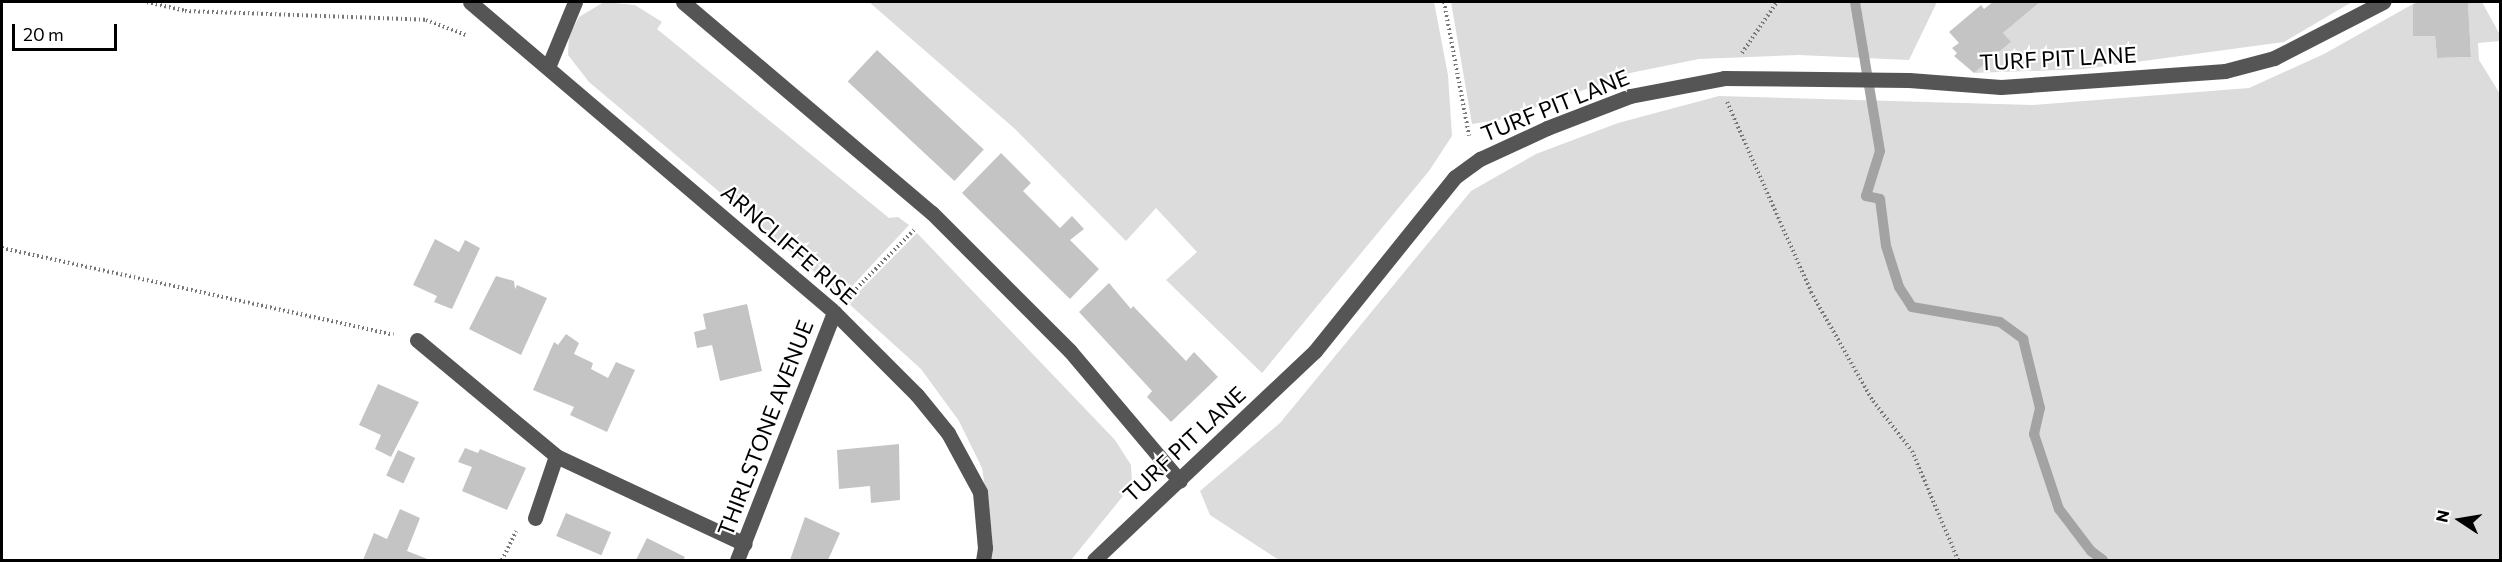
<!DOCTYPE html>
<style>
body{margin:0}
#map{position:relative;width:2502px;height:562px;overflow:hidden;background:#fff;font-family:Commissioner,sans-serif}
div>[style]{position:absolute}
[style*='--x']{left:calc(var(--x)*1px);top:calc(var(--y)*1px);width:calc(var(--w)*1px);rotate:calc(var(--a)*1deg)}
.green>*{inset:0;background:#dcdcdc}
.stream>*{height:10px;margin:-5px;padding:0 5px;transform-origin:5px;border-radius:5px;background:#a3a3a3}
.building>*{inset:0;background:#c4c4c4;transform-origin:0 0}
.path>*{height:4px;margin-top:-2px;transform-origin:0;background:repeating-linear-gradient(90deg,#777 0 1.5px,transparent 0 4.5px)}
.minor>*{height:15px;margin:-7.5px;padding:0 7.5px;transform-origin:7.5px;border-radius:7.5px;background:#555}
span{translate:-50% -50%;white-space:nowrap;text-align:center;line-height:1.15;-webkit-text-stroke:4.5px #fff;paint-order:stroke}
.street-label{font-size:22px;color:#000}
.frame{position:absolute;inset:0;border:3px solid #000;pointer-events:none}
.north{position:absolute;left:2430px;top:490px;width:60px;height:60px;-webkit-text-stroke:4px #fff;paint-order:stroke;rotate:282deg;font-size:16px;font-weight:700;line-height:24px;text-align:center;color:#000}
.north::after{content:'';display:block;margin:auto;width:21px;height:27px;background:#000;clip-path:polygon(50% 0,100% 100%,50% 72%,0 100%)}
.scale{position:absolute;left:12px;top:24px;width:105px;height:27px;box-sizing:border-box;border:3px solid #000;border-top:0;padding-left:8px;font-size:18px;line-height:21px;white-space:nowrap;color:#000;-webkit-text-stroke:4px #fff;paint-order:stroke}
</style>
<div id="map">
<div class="green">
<div style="clip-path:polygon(604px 2px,635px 5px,662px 22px,657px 29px,889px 218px,898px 217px,909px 225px,843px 296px,589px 82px,568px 55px,569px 36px,579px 17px)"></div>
<div style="clip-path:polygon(869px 2px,1434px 2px,1448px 75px,1452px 136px,1429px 171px,1262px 373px,1166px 280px,1197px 252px,1156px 208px,1126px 241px,1015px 129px)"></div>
<div style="clip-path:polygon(1451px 2px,1937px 2px,1909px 60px,1799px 55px,1699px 59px,1630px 73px,1504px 119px,1472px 124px)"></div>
<div style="clip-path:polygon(2040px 2px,2352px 2px,2284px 42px,2084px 69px,1974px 73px,2010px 43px,2003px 33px)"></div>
<div style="clip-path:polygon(2455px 2px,2482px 2px,2500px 35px,2500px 41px,2478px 43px,2479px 60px,2500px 94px,2500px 560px,1279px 560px,1210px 515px,1200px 491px,1280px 423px,1471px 191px,1536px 154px,1618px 123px,1719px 96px,2033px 105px,2249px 88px,2324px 54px,2413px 4px,2413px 36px,2435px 36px,2437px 58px,2471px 57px,2468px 2px)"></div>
<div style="clip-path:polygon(917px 233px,1115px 440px,1131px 465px,1132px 485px,1071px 560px,989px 560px,992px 535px,982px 468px,959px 421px,921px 369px,848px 303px)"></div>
</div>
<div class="stream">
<div style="--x:1855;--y:2;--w:151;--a:80.5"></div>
<div style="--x:1880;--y:151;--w:47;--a:107.3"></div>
<div style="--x:1866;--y:196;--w:14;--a:12"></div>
<div style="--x:1880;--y:199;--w:47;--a:82.7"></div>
<div style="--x:1886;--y:246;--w:43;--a:72.4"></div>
<div style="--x:1899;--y:287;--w:24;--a:57"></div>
<div style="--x:1912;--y:307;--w:89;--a:9.7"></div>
<div style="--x:2000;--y:322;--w:29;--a:36"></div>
<div style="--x:2023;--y:339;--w:71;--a:76.2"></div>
<div style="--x:2040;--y:408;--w:27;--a:103"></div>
<div style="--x:2034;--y:434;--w:79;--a:71.6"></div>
<div style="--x:2059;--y:509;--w:53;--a:52.7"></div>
<div style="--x:2091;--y:551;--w:15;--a:37"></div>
</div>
<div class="building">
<div style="clip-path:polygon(1993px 2px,2040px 2px,2003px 33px,2011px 42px,1974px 73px,1954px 56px,1957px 53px,1952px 48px,1959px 43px,1949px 32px,1981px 5px,1984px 9px)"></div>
<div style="clip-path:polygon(2419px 2px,2468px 2px,2471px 57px,2437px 58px,2435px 36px,2413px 36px,2413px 4px)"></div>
<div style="left:877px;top:50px;width:146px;height:43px;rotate:43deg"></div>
<div style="clip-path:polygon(1001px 153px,1031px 183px,1023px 191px,1060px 228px,1072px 216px,1084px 229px,1070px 240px,1099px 269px,1070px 299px,962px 193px)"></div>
<div style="clip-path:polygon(435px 239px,459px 252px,465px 240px,480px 248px,452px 309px,434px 302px,437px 296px,413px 285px)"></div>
<div style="clip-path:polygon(496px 276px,514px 281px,515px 289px,517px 285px,547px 298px,521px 355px,469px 329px)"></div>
<div style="clip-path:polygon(1109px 283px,1131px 309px,1133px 306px,1186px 361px,1194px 352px,1218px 377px,1171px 422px,1147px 397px,1152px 391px,1079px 312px)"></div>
<div style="clip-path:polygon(747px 304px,762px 371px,720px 381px,712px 345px,697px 348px,694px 332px,706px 329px,703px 314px)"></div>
<div style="clip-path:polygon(566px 334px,579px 343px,574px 354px,593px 363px,591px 369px,608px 378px,616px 362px,635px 370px,607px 432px,570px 415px,574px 407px,533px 390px,554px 342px,558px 345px)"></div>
<div style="clip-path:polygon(378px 384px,419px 402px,391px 457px,375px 449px,381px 435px,359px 425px)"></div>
<div style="clip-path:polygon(899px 444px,900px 500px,871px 503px,870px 486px,839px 489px,837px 450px)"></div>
<div style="clip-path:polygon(465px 448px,478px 453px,480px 449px,526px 468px,507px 510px,462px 491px,472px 467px,458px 462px)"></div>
<div style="left:398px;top:450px;width:19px;height:28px;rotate:25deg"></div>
<div style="clip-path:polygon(400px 509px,420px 518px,407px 551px,430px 560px,363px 560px,374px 533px,387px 539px)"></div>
<div style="left:566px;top:513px;width:49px;height:25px;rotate:23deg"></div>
<div style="clip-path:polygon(805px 517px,840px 533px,828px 560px,790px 560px)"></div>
<div style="clip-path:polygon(647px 538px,685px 557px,683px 560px,636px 560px)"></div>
</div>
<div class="path">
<div style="--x:147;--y:2;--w:39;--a:13"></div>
<div style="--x:185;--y:11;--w:241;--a:2.1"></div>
<div style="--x:426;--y:20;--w:43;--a:20.6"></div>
<div style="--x:1444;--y:2;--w:136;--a:79.4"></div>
<div style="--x:1742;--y:53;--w:62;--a:-55.5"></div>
<div style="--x:1727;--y:102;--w:208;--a:66.1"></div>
<div style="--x:1811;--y:292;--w:125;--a:60.4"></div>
<div style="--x:1873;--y:401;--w:63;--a:52"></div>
<div style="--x:1912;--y:451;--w:118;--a:67.1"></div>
<div style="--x:2;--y:248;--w:401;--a:12.5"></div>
<div style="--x:850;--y:295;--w:91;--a:-45.4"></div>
<div style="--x:502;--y:560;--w:32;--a:-64"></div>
</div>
<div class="minor">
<div style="--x:470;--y:2;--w:478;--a:40.4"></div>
<div style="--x:834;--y:312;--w:117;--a:45"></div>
<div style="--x:917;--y:395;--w:49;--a:50.8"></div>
<div style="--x:948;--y:433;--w:67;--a:61.5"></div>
<div style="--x:980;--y:492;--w:56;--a:84.9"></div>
<div style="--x:985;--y:548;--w:12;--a:99"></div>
<div style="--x:683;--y:2;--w:326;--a:40.3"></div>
<div style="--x:932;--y:213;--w:195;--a:45"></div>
<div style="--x:1070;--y:351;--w:170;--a:49.8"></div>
<div style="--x:549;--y:65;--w:68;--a:-67.6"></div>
<div style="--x:417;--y:340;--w:181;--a:39.8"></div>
<div style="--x:556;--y:456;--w:208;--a:25"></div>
<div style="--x:535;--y:518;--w:65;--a:-71.3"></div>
<div style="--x:737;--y:560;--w:266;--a:-68.6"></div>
<div style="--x:1094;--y:560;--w:304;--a:-43.4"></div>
<div style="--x:1315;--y:351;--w:223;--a:-51.2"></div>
<div style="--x:1455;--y:177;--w:31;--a:-36"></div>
<div style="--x:1480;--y:159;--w:74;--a:-24.8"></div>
<div style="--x:1547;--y:128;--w:89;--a:-21.1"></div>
<div style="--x:1630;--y:96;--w:96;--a:-10.8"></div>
<div style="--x:1724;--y:78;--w:185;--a:0.6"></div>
<div style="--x:1909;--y:80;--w:92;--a:4.4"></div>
<div style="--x:2001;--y:87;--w:225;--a:-4.1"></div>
<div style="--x:2225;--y:71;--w:51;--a:-14.9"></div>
<div style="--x:2274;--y:58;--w:123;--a:-27.2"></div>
</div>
<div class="street-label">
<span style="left:2058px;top:58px;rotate:-3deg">TURF PIT LANE</span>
<span style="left:1555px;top:105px;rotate:-22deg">TURF PIT LANE</span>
<span style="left:789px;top:244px;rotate:41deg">ARNCLIFFE RISE</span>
<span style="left:765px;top:428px;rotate:-69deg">THIRLSTONE AVENUE</span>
<span style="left:1184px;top:444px;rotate:-43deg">TURF PIT LANE</span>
</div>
<div class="frame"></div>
<div class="north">N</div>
<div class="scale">20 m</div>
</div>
